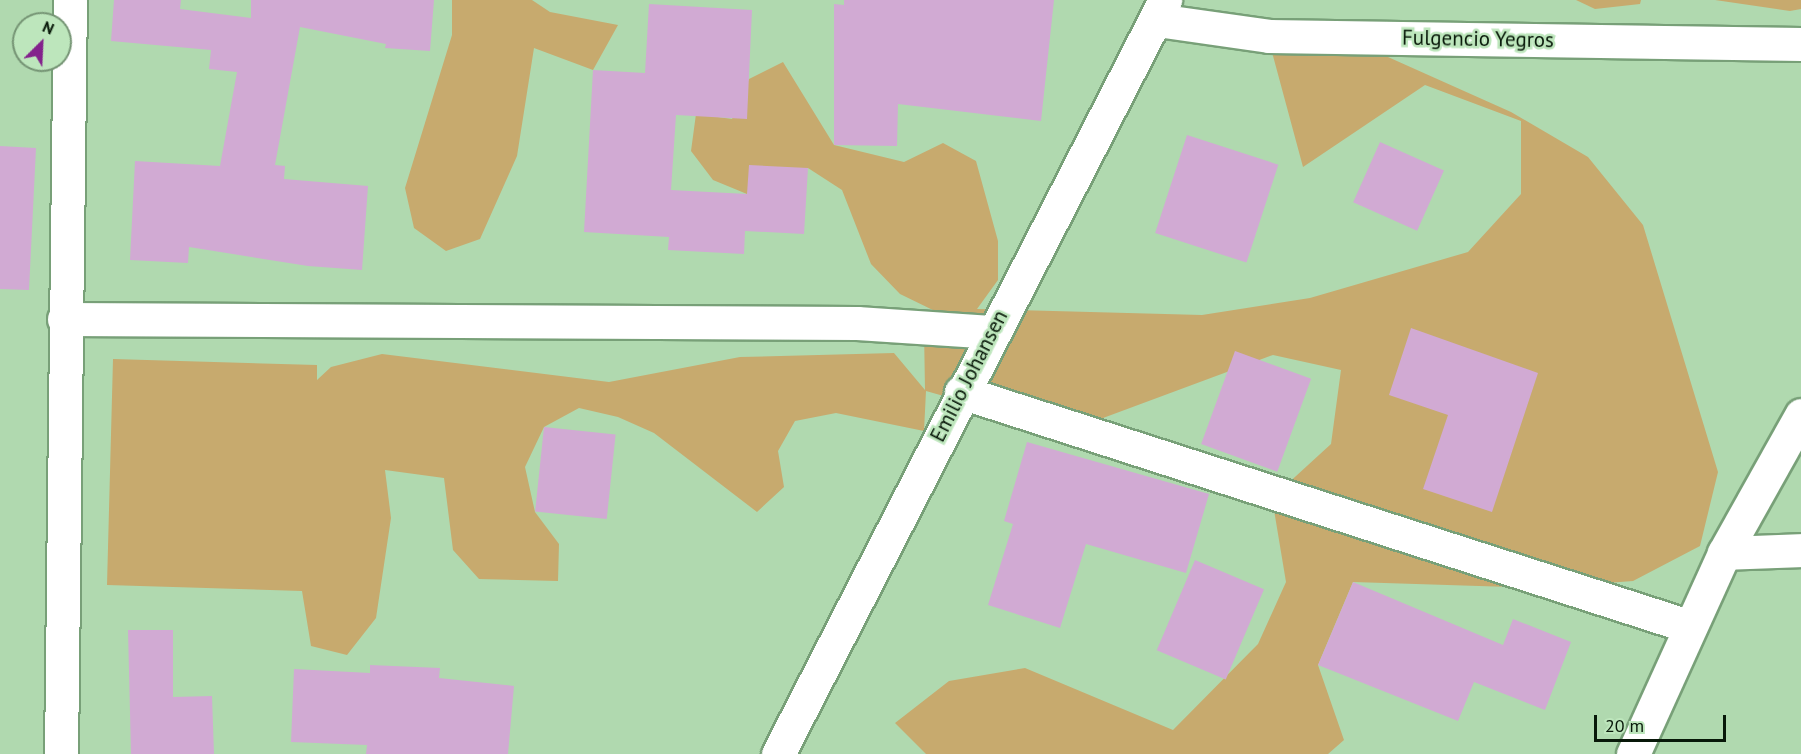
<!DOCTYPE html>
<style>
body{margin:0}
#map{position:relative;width:1801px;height:754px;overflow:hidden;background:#b0d9af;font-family:"PT Sans",sans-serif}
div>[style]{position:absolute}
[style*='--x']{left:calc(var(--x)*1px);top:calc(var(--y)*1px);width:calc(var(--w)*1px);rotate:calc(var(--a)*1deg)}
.green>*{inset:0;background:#c7aa6e}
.building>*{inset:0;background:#d1aad3;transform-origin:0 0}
.roads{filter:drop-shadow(2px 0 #78a078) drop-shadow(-2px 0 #78a078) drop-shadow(0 2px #78a078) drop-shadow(0 -2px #78a078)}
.minor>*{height:33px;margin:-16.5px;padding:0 16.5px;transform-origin:16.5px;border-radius:16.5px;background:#fff}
span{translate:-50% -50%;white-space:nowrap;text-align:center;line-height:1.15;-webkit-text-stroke:5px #bde6bc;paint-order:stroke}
.street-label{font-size:21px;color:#081809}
.north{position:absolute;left:12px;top:12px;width:60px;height:60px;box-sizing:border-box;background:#bde6bc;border:2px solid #759474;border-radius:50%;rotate:24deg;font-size:16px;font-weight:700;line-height:24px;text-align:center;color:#081809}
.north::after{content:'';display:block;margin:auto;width:21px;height:27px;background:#83228c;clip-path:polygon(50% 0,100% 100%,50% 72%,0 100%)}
.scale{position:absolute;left:1594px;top:715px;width:132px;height:27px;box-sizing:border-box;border:3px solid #081809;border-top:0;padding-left:8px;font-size:18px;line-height:21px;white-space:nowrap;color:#081809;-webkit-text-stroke:4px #bde6bc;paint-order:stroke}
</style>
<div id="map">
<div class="green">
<div style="clip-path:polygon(452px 0,532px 0,550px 12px,618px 25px,593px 70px,534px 48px,517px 156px,480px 239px,446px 251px,414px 228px,405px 188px,452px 35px)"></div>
<div style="clip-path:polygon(1576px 0,1641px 0,1640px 4px,1595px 9px)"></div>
<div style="clip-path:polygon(1715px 0,1801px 0,1801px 9px,1790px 11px)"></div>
<div style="clip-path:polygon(1266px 30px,1341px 36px,1511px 112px,1588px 157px,1643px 225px,1718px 472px,1700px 546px,1633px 581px,1541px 588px,1353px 582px,1318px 665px,1344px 740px,1328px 754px,926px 754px,895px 723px,949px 681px,1025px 668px,1173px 730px,1258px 644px,1286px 582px,1272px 498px,1331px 444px,1341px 370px,1273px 355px,1068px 431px,926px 391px,924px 431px,836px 413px,795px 421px,778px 451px,784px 487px,757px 512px,654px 433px,618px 417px,579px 408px,544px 427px,525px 467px,535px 512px,559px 544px,558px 581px,479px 579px,453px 550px,444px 478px,385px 470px,391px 518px,376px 618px,347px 655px,311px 646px,302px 591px,107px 585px,113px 359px,317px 365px,317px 380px,331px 367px,382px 354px,609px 382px,740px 357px,894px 353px,925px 390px,924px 330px,939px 313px,900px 294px,871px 264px,842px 190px,808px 168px,747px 194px,713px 180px,691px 151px,696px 114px,732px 119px,749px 79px,783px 62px,834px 145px,904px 162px,943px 143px,976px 161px,998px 241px,998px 280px,977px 309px,1202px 315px,1310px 298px,1468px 252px,1521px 194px,1521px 121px,1425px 85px,1303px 167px)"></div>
</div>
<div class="building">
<div style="clip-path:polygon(114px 0,181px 0,180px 9px,251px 18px,251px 0,434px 0,430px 51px,385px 48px,386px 44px,300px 27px,275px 165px,285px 166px,284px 179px,368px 186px,362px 270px,308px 266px,189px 247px,188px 263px,130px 260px,135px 161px,220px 166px,237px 72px,209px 69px,211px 50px,111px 41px)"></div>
<div style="clip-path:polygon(844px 0,1054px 0,1041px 121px,898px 104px,897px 146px,834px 145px,834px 4px,844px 5px)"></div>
<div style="clip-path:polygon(649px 4px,752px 10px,747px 119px,676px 115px,671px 190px,747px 194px,749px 165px,808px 168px,804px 234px,745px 231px,744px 254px,668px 250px,669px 237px,584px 232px,593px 70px,645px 73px)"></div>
<div style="left:1187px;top:135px;width:96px;height:103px;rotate:18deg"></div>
<div style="left:1380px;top:142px;width:70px;height:66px;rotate:24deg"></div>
<div style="clip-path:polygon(0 146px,36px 148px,29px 290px,0 289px)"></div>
<div style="clip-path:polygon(1411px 328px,1538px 373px,1492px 512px,1423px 489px,1448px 415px,1389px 395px)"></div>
<div style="left:1235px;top:351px;width:81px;height:99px;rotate:20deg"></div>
<div style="left:544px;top:427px;width:72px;height:85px;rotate:6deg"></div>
<div style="clip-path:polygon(1027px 442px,1209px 494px,1186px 573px,1086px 544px,1060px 628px,988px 605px,1013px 524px,1004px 521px)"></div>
<div style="left:1195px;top:560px;width:75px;height:98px;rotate:23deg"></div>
<div style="clip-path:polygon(1353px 582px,1503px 645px,1513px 619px,1571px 642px,1545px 710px,1474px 682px,1458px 721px,1318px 665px)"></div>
<div style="clip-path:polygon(128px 630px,173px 630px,173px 697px,212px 696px,214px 754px,131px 754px)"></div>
<div style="clip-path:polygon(370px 665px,440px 668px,439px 678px,514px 686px,508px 754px,366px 754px,367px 745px,291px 742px,294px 669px,370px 673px)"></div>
</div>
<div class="roads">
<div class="minor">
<div style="--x:1157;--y:20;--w:113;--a:8.1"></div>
<div style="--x:1269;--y:36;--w:532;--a:0.86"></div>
<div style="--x:64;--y:319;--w:793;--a:0.29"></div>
<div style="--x:857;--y:323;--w:134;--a:3.8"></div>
<div style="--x:961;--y:392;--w:764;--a:17.84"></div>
<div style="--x:1724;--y:553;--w:77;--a:-2.2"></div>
<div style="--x:61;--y:754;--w:754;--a:-89.32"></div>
<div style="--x:778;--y:754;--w:848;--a:-62.83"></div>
<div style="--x:1633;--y:754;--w:221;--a:-65.6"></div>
<div style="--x:1724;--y:553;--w:158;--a:-60.8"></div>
</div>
</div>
<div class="street-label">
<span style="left:1478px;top:39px;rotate:1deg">Fulgencio Yegros</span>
<span style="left:969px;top:376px;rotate:-63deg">Emilio Johansen</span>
</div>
<div class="north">N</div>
<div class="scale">20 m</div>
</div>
